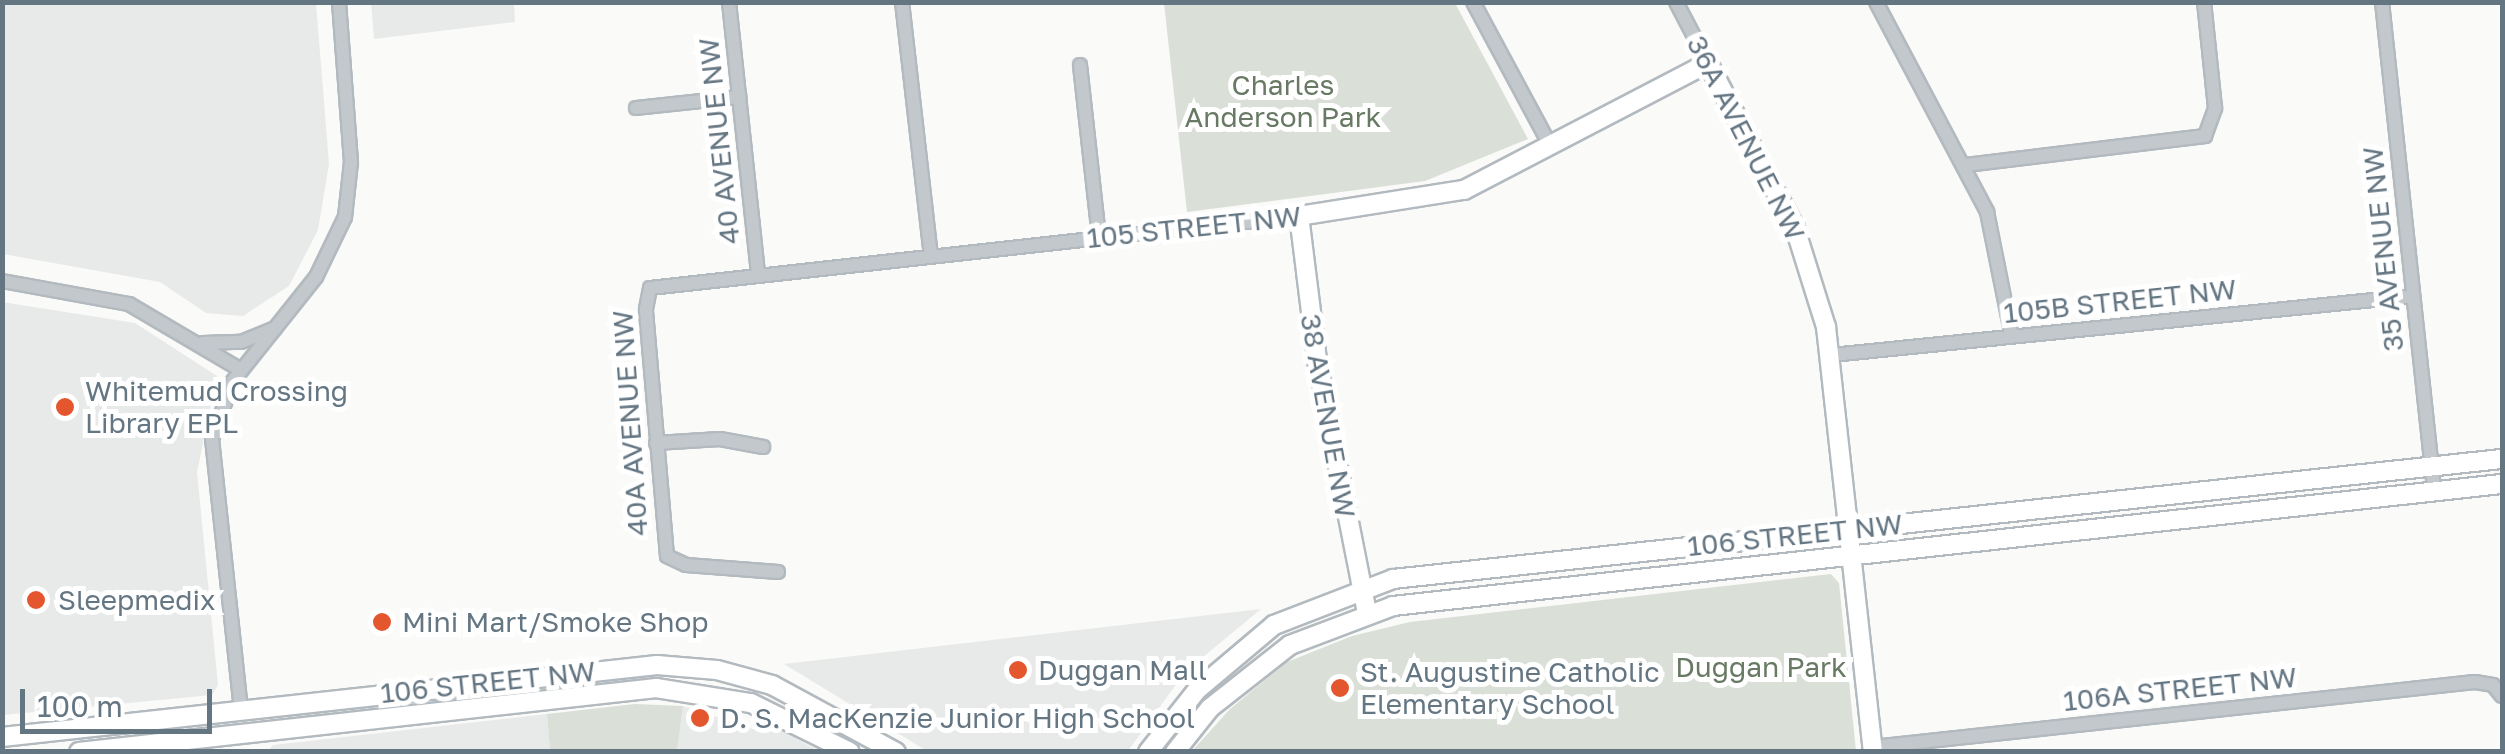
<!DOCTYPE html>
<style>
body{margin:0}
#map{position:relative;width:2505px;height:754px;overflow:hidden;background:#fafaf8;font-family:"Golos Text",sans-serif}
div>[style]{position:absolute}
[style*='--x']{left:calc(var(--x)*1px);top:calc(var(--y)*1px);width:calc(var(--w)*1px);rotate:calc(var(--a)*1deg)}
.built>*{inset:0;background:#e8e9e9}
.green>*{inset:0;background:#dadfd7}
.roads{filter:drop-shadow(2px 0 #b3babf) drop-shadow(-2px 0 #b3babf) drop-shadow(0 2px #b3babf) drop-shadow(0 -2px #b3babf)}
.street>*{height:12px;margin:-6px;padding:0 6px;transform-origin:6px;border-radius:6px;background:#c3c8cc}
.secondary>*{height:18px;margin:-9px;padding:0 9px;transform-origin:9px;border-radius:9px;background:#fff}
.dots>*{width:28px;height:28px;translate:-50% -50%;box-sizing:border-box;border:5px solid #fff;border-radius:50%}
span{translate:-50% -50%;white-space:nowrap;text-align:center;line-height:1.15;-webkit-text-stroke:10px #fff;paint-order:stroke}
.park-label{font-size:28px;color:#687a64}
.street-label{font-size:28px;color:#657683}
.poi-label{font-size:28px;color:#657683}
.left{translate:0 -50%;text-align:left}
.frame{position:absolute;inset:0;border:5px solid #657683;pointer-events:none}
.scale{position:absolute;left:20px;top:689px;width:192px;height:45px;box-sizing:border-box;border:5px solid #657683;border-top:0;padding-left:12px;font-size:30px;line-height:35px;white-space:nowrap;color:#657683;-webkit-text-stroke:8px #fff;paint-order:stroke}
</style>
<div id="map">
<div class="built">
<div style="clip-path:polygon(3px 3px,316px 3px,329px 164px,318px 230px,289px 286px,243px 316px,206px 313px,160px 282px,3px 254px)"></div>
<div style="clip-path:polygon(371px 3px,514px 3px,515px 22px,374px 39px)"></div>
<div style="clip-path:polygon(2px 302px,135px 323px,217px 376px,197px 472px,218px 685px,212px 695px,3px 715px)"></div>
<div style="clip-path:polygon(1261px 609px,1185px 672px,1128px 751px,927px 751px,784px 664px)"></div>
<div style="clip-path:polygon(683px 706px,753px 729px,782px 731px,819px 751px,677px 751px)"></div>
<div style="clip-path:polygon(547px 714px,550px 751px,267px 752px,273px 745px)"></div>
</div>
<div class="green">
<div style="clip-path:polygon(1164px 3px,1455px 3px,1528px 139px,1425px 181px,1187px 212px)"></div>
<div style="clip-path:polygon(1831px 574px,1839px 583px,1856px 751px,1192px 751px,1230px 709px,1287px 662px,1352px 636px,1410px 622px)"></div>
<div style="clip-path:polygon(635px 704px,683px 706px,677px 751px,550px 751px,547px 714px)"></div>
</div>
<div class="roads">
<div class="street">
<div style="--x:729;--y:2;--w:274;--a:83.9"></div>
<div style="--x:902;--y:2;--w:256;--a:83.5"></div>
<div style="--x:1473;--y:2;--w:165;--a:61.7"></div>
<div style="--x:1676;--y:2;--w:69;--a:62.3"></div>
<div style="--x:1876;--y:2;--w:238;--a:62.1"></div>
<div style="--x:1987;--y:212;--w:127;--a:78.7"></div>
<div style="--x:2382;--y:2;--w:492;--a:83.9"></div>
<div style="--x:1080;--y:65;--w:173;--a:83.7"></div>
<div style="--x:636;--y:108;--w:104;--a:-6.1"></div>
<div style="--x:1966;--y:165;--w:241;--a:-6.9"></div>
<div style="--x:2205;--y:136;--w:30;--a:-70"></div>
<div style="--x:2215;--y:108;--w:107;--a:-95.9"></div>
<div style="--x:2;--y:281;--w:129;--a:10.3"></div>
<div style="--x:129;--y:304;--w:130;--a:30.5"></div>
<div style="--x:203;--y:343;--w:38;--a:-2"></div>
<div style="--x:241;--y:342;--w:37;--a:-22"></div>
<div style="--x:1832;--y:355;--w:584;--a:-5.8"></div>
<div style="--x:656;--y:443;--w:64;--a:-3.6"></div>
<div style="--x:720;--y:439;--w:44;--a:10.5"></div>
<div style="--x:778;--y:572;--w:92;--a:-175.6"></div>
<div style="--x:686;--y:565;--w:21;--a:-155"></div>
<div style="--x:667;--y:556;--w:248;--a:-94.9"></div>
<div style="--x:646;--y:309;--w:21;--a:-79"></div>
<div style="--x:650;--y:288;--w:653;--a:-6.33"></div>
<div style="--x:241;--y:710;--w:273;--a:-96.1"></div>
<div style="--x:212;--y:439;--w:62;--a:-70.1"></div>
<div style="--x:233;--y:381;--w:133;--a:-51.4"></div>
<div style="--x:316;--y:277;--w:67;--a:-64.2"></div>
<div style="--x:345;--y:217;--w:55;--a:-83.8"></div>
<div style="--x:351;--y:162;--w:160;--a:-94.3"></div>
<div style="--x:1873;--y:747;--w:605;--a:-6.16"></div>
<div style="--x:2475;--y:682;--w:18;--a:9"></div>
<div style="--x:2493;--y:685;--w:14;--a:51"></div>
</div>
<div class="secondary">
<div style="--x:1367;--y:613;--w:258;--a:-101.2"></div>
<div style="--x:1317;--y:360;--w:145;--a:-97.1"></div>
<div style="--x:1299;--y:216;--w:167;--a:-9"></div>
<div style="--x:1464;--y:190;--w:275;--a:-27.5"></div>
<div style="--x:1708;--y:63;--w:187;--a:62.2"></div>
<div style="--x:1795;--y:228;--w:104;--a:72.6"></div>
<div style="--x:1826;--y:327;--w:428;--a:83.7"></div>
<div style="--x:2;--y:737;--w:659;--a:-6.27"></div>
<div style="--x:657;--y:665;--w:60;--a:4.8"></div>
<div style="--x:717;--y:670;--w:57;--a:15.3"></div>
<div style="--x:772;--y:685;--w:141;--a:28.4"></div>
<div style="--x:79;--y:752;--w:581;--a:-6.33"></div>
<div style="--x:656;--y:688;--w:96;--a:9"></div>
<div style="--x:751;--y:703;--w:110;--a:26.3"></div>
<div style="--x:1148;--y:752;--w:79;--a:-51.7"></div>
<div style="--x:1197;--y:690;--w:101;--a:-40.2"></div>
<div style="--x:1274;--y:625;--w:128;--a:-21.1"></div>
<div style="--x:1393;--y:579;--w:1115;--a:-6.18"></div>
<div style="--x:1175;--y:752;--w:56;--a:-51.5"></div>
<div style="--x:1210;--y:708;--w:102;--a:-38.2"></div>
<div style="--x:1290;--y:645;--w:110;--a:-20.7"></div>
<div style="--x:1393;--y:606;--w:1116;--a:-6.28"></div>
</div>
</div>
<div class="dots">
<div style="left:65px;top:407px;background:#e4572e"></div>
<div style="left:36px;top:600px;background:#e4572e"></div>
<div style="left:382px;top:622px;background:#e4572e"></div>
<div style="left:1018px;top:670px;background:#e4572e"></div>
<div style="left:1340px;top:688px;background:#e4572e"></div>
<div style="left:700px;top:718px;background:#e4572e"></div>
</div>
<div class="park-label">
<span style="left:1283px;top:101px">Charles<br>Anderson Park</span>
<span style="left:1761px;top:667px">Duggan Park</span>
</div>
<div class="street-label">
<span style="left:1746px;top:138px;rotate:63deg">36A AVENUE NW</span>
<span style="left:719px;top:141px;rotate:-96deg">40 AVENUE NW</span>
<span style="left:1194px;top:227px;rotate:-6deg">105 STREET NW</span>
<span style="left:2383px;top:249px;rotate:-96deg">35 AVENUE NW</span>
<span style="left:2120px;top:301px;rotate:-6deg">105B STREET NW</span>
<span style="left:1328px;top:416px;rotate:80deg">38 AVENUE NW</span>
<span style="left:630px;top:423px;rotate:-94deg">40A AVENUE NW</span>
<span style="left:1795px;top:535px;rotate:-6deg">106 STREET NW</span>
<span style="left:488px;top:682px;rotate:-6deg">106 STREET NW</span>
<span style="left:2180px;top:689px;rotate:-6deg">106A STREET NW</span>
</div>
<div class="poi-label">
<span class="left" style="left:85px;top:407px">Whitemud Crossing<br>Library EPL</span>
<span class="left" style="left:58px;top:600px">Sleepmedix</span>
<span class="left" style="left:402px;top:622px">Mini Mart/Smoke Shop</span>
<span class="left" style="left:1038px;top:670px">Duggan Mall</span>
<span class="left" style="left:1360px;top:688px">St. Augustine Catholic<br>Elementary School</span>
<span class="left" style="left:720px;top:718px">D. S. MacKenzie Junior High School</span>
</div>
<div class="frame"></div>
<div class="scale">100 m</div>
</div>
